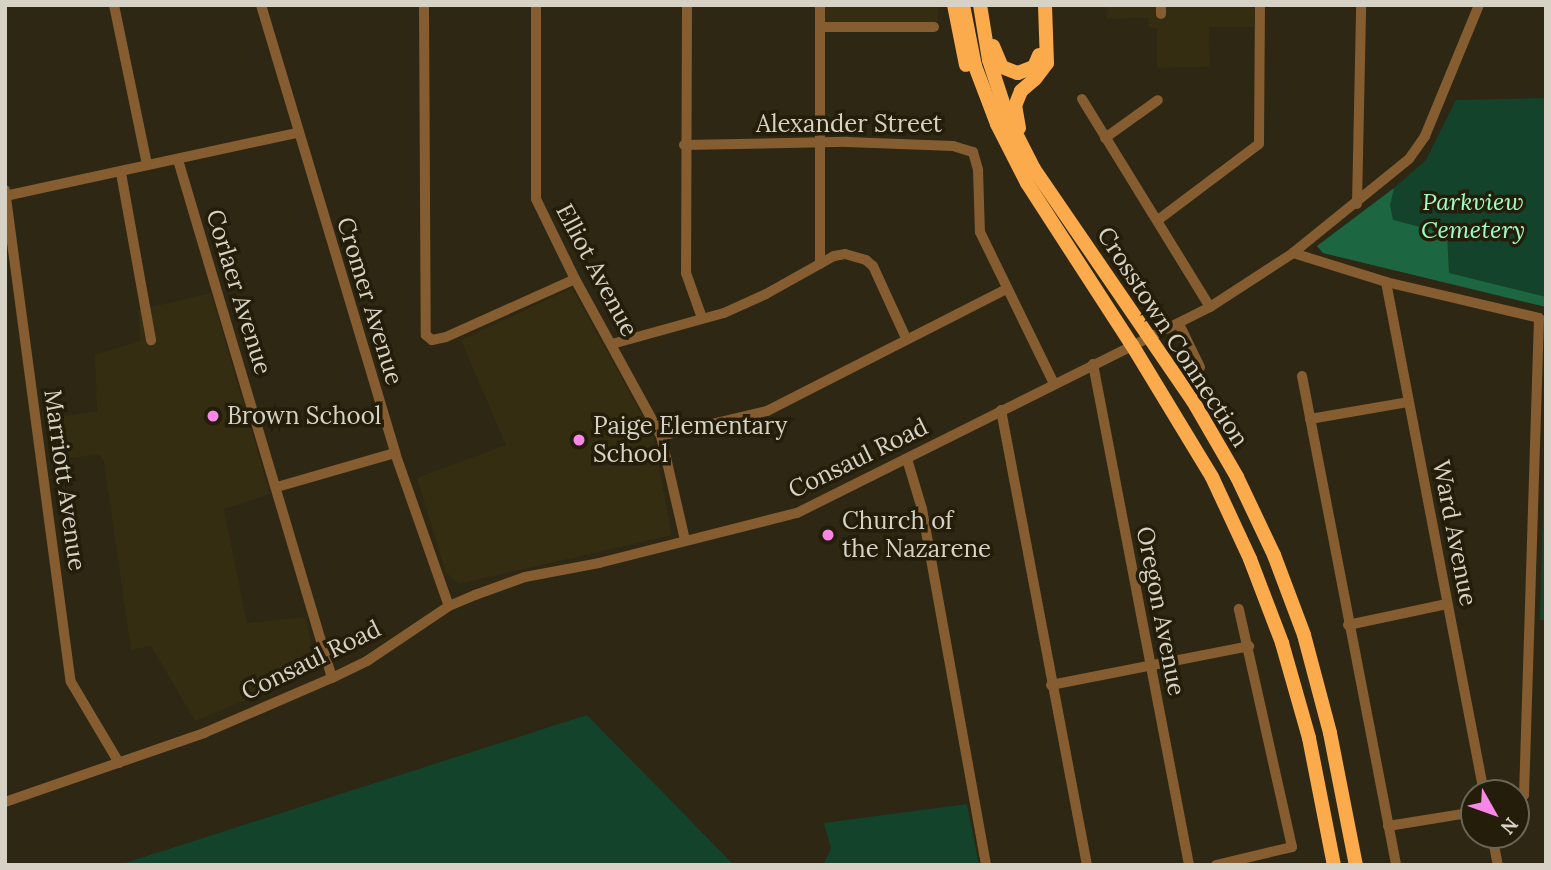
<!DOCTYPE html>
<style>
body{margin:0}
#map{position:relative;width:1551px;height:870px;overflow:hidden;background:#2d2713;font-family:Lora,serif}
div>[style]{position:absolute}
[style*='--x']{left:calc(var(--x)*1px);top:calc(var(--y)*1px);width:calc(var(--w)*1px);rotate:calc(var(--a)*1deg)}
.built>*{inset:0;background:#352d12;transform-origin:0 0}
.green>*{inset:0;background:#13432a}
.forest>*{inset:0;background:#1c6742}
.minor>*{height:10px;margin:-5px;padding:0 5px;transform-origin:5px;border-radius:5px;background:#855d30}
.highway>*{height:14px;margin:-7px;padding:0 7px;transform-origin:7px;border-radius:7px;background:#fbab4c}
.dots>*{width:19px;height:19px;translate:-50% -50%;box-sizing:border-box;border:4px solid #231d0a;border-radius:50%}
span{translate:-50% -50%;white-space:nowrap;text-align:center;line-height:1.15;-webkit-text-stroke:7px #231d0a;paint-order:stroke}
.street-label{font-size:24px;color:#d6d2c6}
.park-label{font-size:24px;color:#9efdc4;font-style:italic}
.poi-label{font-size:24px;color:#d6d2c6}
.left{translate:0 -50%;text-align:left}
.frame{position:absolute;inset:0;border:7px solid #d6d2c6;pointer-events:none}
.north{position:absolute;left:1460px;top:779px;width:70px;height:70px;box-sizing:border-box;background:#231d0a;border:2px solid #6b6555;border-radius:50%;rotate:130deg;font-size:19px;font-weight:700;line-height:28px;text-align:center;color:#d6d2c6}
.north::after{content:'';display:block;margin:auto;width:24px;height:32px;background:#fa87e7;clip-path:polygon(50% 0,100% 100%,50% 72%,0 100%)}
</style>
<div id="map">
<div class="built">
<div style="left:824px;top:5px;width:114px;height:17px"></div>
<div style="clip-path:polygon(1090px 5px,1254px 5px,1254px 27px,1209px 27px,1210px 67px,1157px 68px,1157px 28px,1149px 27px,1148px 18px,1107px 19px,1106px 6px)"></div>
<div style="clip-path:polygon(572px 288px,653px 435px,672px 535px,459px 584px,446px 573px,417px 478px,506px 445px,461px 340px)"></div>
<div style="clip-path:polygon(211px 293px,270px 494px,224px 509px,247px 623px,306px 617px,316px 671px,195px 721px,151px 646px,131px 650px,104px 462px,99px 455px,50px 460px,45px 419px,97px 411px,95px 355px,140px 341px,138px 310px)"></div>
</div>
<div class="green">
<div style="clip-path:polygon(1546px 98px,1546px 306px,1323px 253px,1317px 246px,1377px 203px,1426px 160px,1456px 100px)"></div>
<div style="clip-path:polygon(1544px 465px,1546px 465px,1546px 620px,1540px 620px)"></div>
<div style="clip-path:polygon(587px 715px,734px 865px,119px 865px)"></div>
<div style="clip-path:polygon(967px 804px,979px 865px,823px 865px,831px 849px,824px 823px)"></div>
</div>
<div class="forest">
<div style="clip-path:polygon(1394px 188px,1390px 205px,1393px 220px,1447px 234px,1449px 273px,1546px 297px,1546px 307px,1323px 253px,1317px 246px)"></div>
</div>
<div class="minor">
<div style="--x:114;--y:5;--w:163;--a:78.3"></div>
<div style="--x:261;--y:5;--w:468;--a:73.3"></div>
<div style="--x:395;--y:453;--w:162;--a:70.6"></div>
<div style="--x:424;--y:5;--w:330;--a:89.7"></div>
<div style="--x:426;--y:335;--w:8;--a:40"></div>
<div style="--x:432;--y:340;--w:14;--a:-12"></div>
<div style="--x:446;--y:337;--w:141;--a:-24.2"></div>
<div style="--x:536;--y:5;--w:194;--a:90"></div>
<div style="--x:536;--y:199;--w:89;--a:64"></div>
<div style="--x:575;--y:279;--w:179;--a:61.3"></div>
<div style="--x:661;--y:436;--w:107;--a:77"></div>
<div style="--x:687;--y:5;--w:268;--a:90.2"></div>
<div style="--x:686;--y:273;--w:48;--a:70.4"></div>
<div style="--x:1161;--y:14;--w:9;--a:-90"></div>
<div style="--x:820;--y:27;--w:114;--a:0"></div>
<div style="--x:1082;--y:99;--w:244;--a:58.4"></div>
<div style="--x:1105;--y:138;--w:65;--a:-35.6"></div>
<div style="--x:684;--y:145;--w:163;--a:-1.1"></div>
<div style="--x:847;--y:142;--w:106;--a:2.2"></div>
<div style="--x:953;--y:146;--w:21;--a:17"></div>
<div style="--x:973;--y:152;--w:19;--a:74"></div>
<div style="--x:978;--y:170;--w:62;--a:88.2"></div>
<div style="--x:980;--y:232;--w:169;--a:64"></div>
<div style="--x:178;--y:160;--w:540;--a:73.44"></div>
<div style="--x:121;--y:173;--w:170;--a:79.8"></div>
<div style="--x:5;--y:190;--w:496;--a:82.4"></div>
<div style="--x:71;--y:682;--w:94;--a:59.3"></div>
<div style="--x:5;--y:196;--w:299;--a:-12.2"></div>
<div style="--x:1357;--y:204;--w:199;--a:-88.8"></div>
<div style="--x:1158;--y:220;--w:126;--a:-37"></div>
<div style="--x:1259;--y:144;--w:139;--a:-89.6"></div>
<div style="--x:1293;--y:253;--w:97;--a:17.3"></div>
<div style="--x:1386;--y:282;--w:157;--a:13.2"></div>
<div style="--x:1539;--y:318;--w:477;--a:91.8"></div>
<div style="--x:1524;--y:795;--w:11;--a:135"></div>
<div style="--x:820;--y:264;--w:259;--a:-90"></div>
<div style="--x:1386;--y:282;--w:520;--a:79.14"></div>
<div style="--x:1179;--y:324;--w:48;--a:64"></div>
<div style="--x:612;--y:344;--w:116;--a:-15.5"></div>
<div style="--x:724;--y:313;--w:46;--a:-24.3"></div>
<div style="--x:766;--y:294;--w:78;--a:-29.2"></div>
<div style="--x:834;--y:256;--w:11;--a:-10"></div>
<div style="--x:845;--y:254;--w:22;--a:16"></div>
<div style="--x:866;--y:260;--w:9;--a:41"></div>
<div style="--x:873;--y:266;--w:79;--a:65.4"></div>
<div style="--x:1093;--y:364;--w:510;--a:79.15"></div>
<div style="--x:1302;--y:376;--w:498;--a:79.1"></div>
<div style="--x:1001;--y:410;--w:463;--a:79.3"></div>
<div style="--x:1310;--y:419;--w:99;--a:-9.8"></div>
<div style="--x:661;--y:436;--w:109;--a:-13.3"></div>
<div style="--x:767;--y:411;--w:268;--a:-27"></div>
<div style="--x:907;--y:459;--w:52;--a:73.3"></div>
<div style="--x:922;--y:509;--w:362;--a:79.8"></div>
<div style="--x:277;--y:487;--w:123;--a:-16.1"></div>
<div style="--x:1348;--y:625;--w:101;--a:-12"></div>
<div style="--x:1051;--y:685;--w:202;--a:-11.1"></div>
<div style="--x:5;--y:802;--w:211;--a:-19.1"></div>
<div style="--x:204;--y:733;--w:139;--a:-23.3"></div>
<div style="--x:332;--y:678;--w:39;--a:-26"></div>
<div style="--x:367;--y:661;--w:99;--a:-33.9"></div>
<div style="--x:449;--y:606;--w:28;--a:-23"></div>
<div style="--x:475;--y:595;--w:53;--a:-19.8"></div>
<div style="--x:525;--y:577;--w:75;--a:-10.7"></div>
<div style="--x:599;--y:563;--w:204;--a:-14.2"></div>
<div style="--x:797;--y:513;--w:462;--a:-26.5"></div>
<div style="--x:1210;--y:307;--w:99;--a:-33"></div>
<div style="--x:1293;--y:253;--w:149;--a:-39"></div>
<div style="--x:1409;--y:159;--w:28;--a:-55"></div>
<div style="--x:1425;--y:136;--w:142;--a:-67.6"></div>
<div style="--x:1388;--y:826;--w:87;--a:-9.2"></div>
<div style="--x:1492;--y:835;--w:31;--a:79"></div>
<div style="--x:1216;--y:865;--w:78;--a:-13.3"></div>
<div style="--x:1292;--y:847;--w:244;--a:-102.6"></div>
</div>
<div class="highway">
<div style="--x:954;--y:5;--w:61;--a:78.7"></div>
<div style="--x:963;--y:5;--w:62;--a:78.9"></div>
<div style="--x:975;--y:66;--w:62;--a:69.2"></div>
<div style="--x:997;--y:124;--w:66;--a:63"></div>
<div style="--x:1027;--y:183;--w:193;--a:57.1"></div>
<div style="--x:1132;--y:345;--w:154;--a:58.8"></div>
<div style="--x:1212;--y:477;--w:90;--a:65.1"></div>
<div style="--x:1250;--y:559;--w:90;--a:69.1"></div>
<div style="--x:1282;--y:643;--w:99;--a:74.1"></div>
<div style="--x:1309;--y:738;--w:129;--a:78.9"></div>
<div style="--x:980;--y:5;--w:56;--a:80.7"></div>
<div style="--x:989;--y:60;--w:61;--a:71.9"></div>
<div style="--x:1008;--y:118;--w:57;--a:63"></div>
<div style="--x:1034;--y:169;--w:281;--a:55.6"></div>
<div style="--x:1193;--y:401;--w:88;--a:59.9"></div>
<div style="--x:1237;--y:477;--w:86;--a:64.6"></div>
<div style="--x:1274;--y:555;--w:85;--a:69.4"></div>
<div style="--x:1304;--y:635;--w:101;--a:75.1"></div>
<div style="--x:1330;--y:733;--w:135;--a:78.9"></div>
<div style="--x:993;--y:46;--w:23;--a:67"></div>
<div style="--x:1002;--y:67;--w:17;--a:21"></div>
<div style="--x:1018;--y:73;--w:17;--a:-21"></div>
<div style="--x:1034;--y:67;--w:13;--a:-67"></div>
<div style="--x:1019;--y:128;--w:22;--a:-100"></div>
<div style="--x:1015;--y:106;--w:16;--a:-68"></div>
<div style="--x:1021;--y:91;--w:18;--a:-41"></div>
<div style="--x:1035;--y:79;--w:20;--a:-53"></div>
<div style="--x:1047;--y:63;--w:58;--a:-92"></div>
</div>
<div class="dots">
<div style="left:213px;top:416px;background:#fa87e7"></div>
<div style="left:579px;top:440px;background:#fa87e7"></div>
<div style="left:828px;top:535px;background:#fa87e7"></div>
</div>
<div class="street-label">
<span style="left:849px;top:124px">Alexander Street</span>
<span style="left:597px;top:270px;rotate:62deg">Elliot Avenue</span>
<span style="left:239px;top:292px;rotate:73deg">Corlaer Avenue</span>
<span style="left:370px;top:301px;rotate:73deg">Cromer Avenue</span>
<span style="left:1173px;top:337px;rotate:57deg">Crosstown Connection</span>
<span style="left:858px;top:458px;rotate:-26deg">Consaul Road</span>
<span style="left:65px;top:480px;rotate:82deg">Marriott Avenue</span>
<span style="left:1455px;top:533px;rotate:79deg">Ward Avenue</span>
<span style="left:1161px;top:611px;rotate:79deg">Oregon Avenue</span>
<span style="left:311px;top:660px;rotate:-26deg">Consaul Road</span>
</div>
<div class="park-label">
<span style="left:1473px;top:216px">Parkview<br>Cemetery</span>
</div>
<div class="poi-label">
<span class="left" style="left:227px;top:416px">Brown School</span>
<span class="left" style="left:593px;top:440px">Paige Elementary<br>School</span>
<span class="left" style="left:842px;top:535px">Church of<br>the Nazarene</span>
</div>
<div class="frame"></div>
<div class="north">N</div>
</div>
